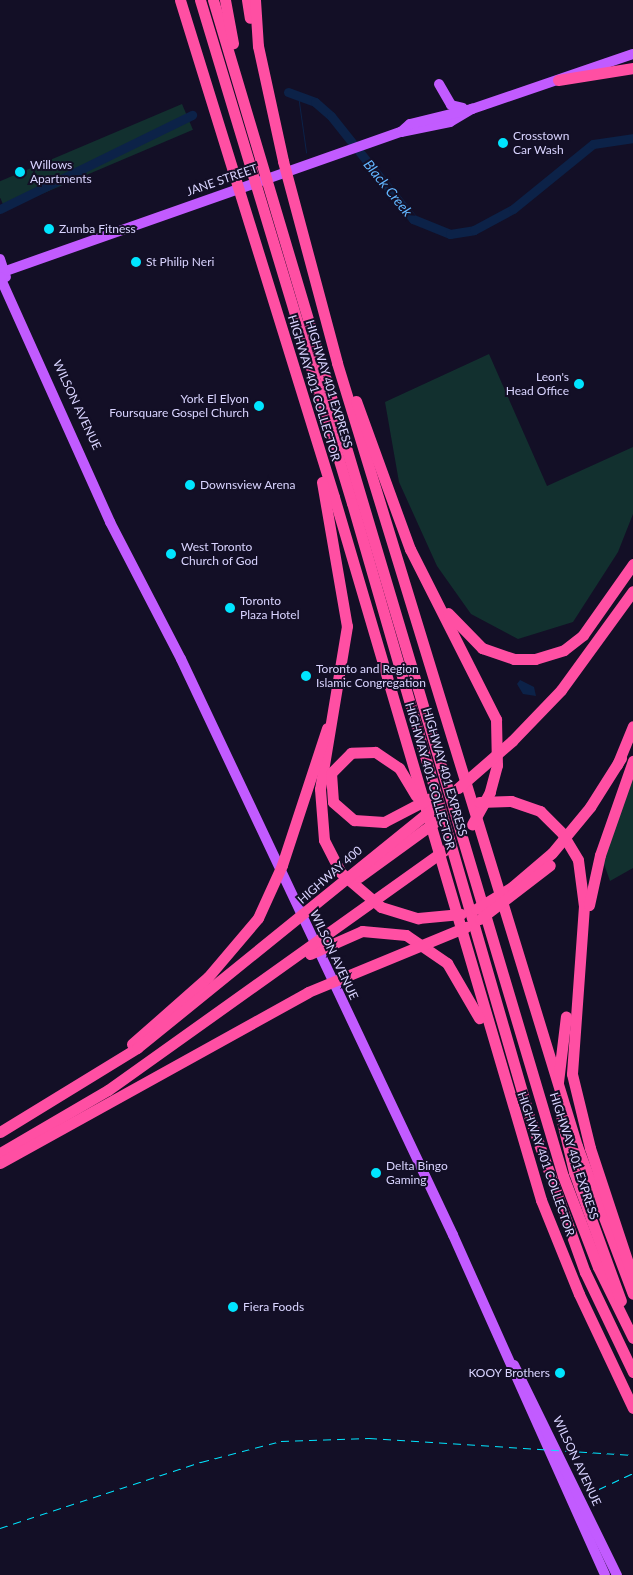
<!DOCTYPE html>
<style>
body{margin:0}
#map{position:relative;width:633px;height:1575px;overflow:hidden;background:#130f26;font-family:Lato,sans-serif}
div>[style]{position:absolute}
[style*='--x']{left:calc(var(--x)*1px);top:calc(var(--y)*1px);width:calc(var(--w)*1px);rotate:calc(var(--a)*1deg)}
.green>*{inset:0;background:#12302f;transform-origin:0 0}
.water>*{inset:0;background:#0c2248}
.stream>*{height:1px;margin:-0.5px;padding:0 0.5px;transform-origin:0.5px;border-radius:0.5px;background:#0c2248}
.river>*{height:9px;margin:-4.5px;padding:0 4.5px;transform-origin:4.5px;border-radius:4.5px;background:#0c2248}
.major>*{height:10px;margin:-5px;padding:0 5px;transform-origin:5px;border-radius:5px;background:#c25bff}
.highway>*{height:11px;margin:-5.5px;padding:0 5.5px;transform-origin:5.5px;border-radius:5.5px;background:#ff4fa3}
.rail>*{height:1px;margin-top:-0.5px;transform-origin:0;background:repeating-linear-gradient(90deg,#00e5ff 0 8px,transparent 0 14px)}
.dots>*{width:14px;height:14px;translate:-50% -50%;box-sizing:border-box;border:2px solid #130f26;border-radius:50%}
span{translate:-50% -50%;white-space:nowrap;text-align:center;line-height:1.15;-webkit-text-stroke:4px #130f26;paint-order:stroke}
.poi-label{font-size:12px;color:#d9d4ff}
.left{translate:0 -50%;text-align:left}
.right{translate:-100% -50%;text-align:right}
.street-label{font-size:12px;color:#d9d4ff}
.water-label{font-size:14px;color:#62b6ff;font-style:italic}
</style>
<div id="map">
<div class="green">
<div style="left:182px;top:104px;width:28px;height:204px;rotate:67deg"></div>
<div style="clip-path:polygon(489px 354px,547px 486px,633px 447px,633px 514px,618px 552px,573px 622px,518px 639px,471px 614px,437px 566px,399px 482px,385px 402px)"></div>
<div style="clip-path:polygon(633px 775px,633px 868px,610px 881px,603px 861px)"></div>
</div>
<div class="water">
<div style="clip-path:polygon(520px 680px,534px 687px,536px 696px,523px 694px,517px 684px)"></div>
</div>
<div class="stream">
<div style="--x:298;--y:95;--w:58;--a:82"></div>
</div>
<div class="river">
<div style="--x:288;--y:92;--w:29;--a:20"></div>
<div style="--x:315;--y:102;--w:21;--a:41"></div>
<div style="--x:331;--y:116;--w:132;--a:51.5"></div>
<div style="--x:413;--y:219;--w:40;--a:22"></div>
<div style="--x:450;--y:234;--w:24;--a:-9"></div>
<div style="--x:474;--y:230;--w:44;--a:-28.3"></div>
<div style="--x:513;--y:209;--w:103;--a:-39.1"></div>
<div style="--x:593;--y:144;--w:40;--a:-8.5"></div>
<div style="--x:0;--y:209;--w:214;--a:-26.1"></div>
</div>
<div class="major">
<div style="--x:439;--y:84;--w:24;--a:60"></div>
<div style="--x:451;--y:105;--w:12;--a:14"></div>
<div style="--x:401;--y:132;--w:50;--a:-11.5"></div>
<div style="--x:450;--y:122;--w:26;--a:-31"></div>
<div style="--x:0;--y:259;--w:19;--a:72"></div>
<div style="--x:0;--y:273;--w:425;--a:-19.4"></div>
<div style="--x:401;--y:132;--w:12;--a:-42"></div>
<div style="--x:410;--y:124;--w:64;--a:-13.6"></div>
<div style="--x:472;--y:109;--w:170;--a:-18.9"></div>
<div style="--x:0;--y:277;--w:269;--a:65.8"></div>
<div style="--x:110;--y:522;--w:154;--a:62.6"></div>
<div style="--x:181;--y:659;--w:637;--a:64.72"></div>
<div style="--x:453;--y:1235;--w:372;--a:65.9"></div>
<div style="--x:514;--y:1365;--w:234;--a:63.9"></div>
</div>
<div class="highway">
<div style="--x:180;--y:0;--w:520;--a:72.78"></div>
<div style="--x:334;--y:497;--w:733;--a:73.59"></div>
<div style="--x:541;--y:1200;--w:101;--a:68"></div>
<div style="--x:579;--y:1294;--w:126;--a:64.7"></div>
<div style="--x:200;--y:0;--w:525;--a:73.19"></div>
<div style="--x:352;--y:503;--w:638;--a:73.89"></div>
<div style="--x:529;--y:1116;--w:166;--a:70.3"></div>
<div style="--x:585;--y:1272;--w:111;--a:64.4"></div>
<div style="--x:213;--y:0;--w:1227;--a:73.43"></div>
<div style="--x:563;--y:1176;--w:97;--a:69"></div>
<div style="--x:598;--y:1267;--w:79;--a:63.8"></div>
<div style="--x:225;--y:0;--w:44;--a:79.5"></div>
<div style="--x:247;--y:0;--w:18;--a:81"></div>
<div style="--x:255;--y:0;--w:46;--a:86.3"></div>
<div style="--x:258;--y:46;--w:118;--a:77.7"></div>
<div style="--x:283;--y:161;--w:209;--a:75"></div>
<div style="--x:337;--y:363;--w:819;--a:72.96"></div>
<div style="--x:577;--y:1146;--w:158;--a:69.3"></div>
<div style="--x:558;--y:80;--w:76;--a:-9.1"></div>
<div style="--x:356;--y:401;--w:158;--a:70"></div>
<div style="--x:410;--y:549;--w:191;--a:63.2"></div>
<div style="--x:496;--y:719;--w:46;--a:88.8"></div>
<div style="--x:497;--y:765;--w:28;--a:105"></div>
<div style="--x:490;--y:792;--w:37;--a:119"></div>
<div style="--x:322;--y:482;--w:146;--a:80.2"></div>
<div style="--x:347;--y:626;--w:165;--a:99.4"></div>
<div style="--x:320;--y:789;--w:51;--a:85.5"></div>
<div style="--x:324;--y:840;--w:36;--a:63"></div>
<div style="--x:340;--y:872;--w:54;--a:40.5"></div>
<div style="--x:381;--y:907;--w:39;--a:17"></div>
<div style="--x:418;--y:918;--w:43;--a:-5.3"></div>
<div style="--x:448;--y:613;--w:49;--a:45.8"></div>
<div style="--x:482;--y:648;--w:34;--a:19"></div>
<div style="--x:514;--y:659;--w:21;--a:0"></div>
<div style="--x:535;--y:659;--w:30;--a:-17"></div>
<div style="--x:564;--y:650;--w:24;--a:-38"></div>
<div style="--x:583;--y:635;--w:87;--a:-54.8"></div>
<div style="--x:617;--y:765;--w:42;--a:-67.7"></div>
<div style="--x:458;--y:788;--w:72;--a:-41"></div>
<div style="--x:512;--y:741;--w:71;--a:-46.1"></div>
<div style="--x:561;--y:690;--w:122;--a:-54"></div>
<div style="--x:416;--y:796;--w:33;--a:-121"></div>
<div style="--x:399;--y:768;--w:29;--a:-146"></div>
<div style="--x:375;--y:752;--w:24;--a:178"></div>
<div style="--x:351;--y:753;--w:28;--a:135"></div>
<div style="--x:331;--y:773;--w:29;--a:86"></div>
<div style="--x:333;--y:802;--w:28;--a:41"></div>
<div style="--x:354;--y:820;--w:30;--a:4"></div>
<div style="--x:384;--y:822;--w:50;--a:-27.6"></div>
<div style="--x:479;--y:802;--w:32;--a:-2"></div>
<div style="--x:511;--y:801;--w:31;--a:19"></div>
<div style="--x:540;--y:811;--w:31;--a:45"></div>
<div style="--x:562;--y:833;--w:31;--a:59"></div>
<div style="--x:578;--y:860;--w:46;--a:82.6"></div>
<div style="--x:584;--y:906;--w:168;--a:94.1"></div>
<div style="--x:572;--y:1074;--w:76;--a:76.3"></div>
<div style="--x:590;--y:1148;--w:134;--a:71.7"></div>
<div style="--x:359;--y:877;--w:94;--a:-35.9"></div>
<div style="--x:589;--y:905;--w:51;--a:-77.6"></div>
<div style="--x:600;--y:855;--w:100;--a:-70.7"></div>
<div style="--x:476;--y:909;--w:42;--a:-31.4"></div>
<div style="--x:512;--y:887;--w:52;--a:-40.4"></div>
<div style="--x:552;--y:853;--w:60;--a:-50.4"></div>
<div style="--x:590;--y:807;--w:58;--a:-57.7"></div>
<div style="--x:480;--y:919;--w:88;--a:-37.6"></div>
<div style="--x:310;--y:954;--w:57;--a:-23.9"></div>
<div style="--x:362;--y:931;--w:44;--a:5.2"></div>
<div style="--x:406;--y:935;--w:50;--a:34.3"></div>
<div style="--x:447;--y:963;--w:64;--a:59.8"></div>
<div style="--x:132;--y:1044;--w:101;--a:-41.4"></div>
<div style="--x:208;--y:977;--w:77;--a:-49.7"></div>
<div style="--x:258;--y:918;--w:58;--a:-65.6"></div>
<div style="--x:282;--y:865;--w:144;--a:-71.8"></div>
<div style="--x:558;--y:1082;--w:66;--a:-83.1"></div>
<div style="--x:557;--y:1100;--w:74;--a:76.7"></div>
<div style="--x:574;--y:1172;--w:137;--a:70"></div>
<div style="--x:0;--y:1132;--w:161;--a:-31.5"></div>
<div style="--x:137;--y:1048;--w:380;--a:-39"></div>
<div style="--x:0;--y:1153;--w:125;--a:-30.3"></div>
<div style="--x:108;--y:1090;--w:413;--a:-35.5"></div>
<div style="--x:0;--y:1163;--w:352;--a:-29"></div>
<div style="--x:308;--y:992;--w:171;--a:-22.4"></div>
</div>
<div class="rail">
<div style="--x:599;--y:1489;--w:38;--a:-25"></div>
<div style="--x:0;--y:1528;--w:212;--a:-18.2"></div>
<div style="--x:201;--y:1462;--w:83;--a:-14.7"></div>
<div style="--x:281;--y:1441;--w:88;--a:-2"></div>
<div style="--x:369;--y:1438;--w:265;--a:3.7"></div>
</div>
<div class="dots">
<div style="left:503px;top:143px;background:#00e5ff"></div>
<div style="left:20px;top:172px;background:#00e5ff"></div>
<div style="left:49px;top:229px;background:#00e5ff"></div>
<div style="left:136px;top:262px;background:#00e5ff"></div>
<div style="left:579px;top:384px;background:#00e5ff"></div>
<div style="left:259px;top:406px;background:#00e5ff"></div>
<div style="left:190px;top:485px;background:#00e5ff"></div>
<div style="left:171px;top:554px;background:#00e5ff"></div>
<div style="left:230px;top:608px;background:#00e5ff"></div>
<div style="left:306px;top:676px;background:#00e5ff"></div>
<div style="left:376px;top:1173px;background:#00e5ff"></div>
<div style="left:233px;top:1307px;background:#00e5ff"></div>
<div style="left:560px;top:1373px;background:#00e5ff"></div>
</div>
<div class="poi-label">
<span class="left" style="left:513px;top:143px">Crosstown<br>Car Wash</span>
<span class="left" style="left:30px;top:172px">Willows<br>Apartments</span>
<span class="left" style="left:59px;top:229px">Zumba Fitness</span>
<span class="left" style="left:146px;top:262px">St Philip Neri</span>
<span class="right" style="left:569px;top:384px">Leon's<br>Head Office</span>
<span class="right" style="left:249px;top:406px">York El Elyon<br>Foursquare Gospel Church</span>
<span class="left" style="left:200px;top:485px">Downsview Arena</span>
<span class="left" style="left:181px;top:554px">West Toronto<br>Church of God</span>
<span class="left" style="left:240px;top:608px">Toronto<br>Plaza Hotel</span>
<span class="left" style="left:316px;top:676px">Toronto and Region<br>Islamic Congregation</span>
<span class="left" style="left:386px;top:1173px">Delta Bingo<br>Gaming</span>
<span class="left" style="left:243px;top:1307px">Fiera Foods</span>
<span class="right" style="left:550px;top:1373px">KOOY Brothers</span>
</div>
<div class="street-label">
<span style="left:222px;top:180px;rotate:-19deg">JANE STREET</span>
<span style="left:329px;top:384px;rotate:73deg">HIGHWAY 401 EXPRESS</span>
<span style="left:314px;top:388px;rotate:73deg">HIGHWAY 401 COLLECTOR</span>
<span style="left:77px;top:405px;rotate:65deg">WILSON AVENUE</span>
<span style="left:445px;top:772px;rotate:74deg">HIGHWAY 401 EXPRESS</span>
<span style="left:430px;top:776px;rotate:74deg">HIGHWAY 401 COLLECTOR</span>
<span style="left:330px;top:875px;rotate:-41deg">HIGHWAY 400</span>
<span style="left:334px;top:955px;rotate:65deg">WILSON AVENUE</span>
<span style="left:574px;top:1156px;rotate:72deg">HIGHWAY 401 EXPRESS</span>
<span style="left:546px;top:1164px;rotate:71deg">HIGHWAY 401 COLLECTOR</span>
<span style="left:577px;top:1461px;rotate:65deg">WILSON AVENUE</span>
</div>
<div class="water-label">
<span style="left:388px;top:188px;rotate:51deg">Black Creek</span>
</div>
</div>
